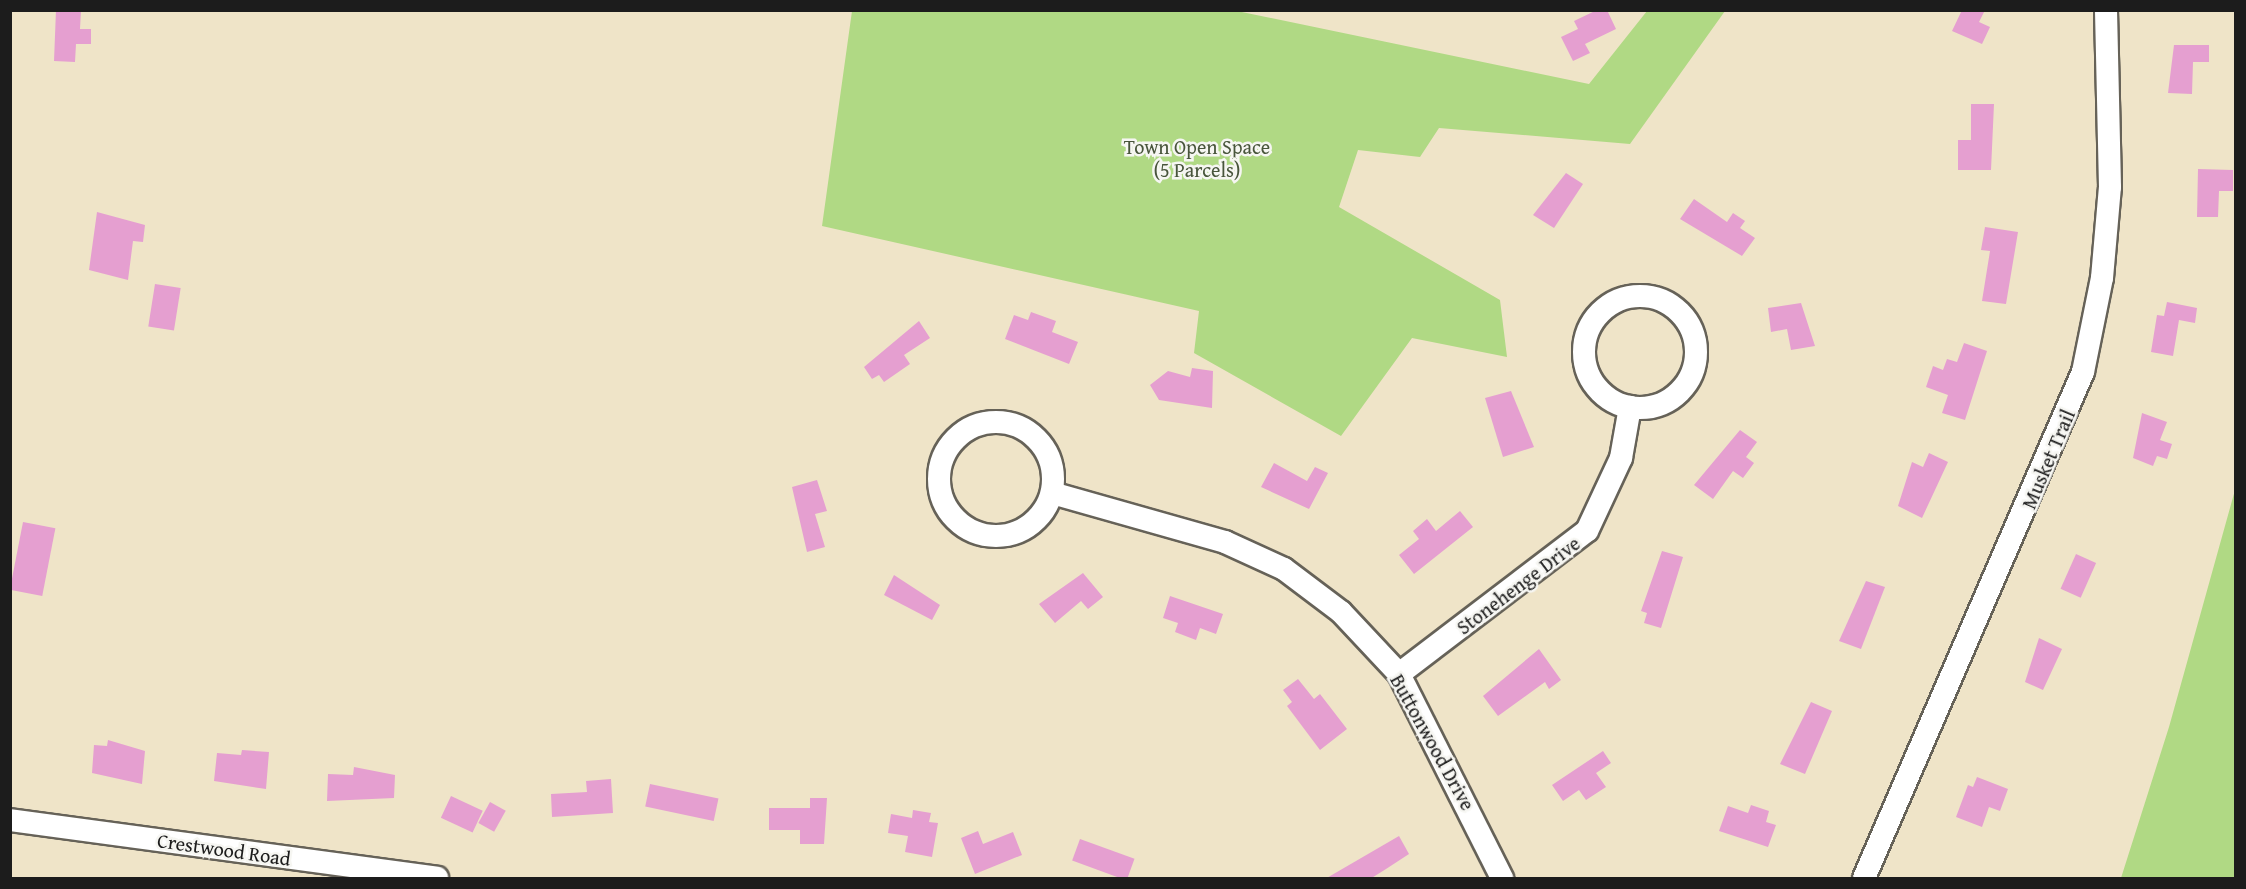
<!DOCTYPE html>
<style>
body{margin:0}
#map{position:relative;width:2246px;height:889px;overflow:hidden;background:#efe4c8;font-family:"Gentium Book Plus",serif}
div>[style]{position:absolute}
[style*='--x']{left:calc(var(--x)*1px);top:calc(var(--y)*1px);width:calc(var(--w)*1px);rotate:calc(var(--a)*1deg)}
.green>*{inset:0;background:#b0d984}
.building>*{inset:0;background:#e59fd0;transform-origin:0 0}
.roads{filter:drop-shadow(2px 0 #666258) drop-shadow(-2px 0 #666258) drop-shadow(0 2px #666258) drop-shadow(0 -2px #666258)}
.minor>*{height:22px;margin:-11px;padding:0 11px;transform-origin:11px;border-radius:11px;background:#fff}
.minor>.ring{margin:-11px;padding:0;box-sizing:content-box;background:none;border:22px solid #fff;border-radius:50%}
span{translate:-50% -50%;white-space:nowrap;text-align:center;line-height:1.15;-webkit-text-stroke:5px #f6f6f2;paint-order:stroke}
.park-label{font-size:20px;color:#48553b}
.street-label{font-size:20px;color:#1c1c1c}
.frame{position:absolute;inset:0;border:12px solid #1c1c1c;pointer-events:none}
</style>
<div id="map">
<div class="green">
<div style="clip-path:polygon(852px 11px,1237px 11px,1589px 84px,1647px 11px,1725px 11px,1630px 144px,1439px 128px,1420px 157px,1358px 150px,1339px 207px,1500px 300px,1507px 357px,1412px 338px,1341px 436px,1194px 353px,1199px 311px,822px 226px)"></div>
<div style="clip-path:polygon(2235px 490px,2235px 878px,2121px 878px,2169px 727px)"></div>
</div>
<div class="building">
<div style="clip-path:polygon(56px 10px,81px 10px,80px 29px,91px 29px,91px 44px,76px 44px,75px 62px,54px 61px)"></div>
<div style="clip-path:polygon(1597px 10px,1607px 10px,1616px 29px,1585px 44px,1590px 53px,1573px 61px,1561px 37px,1578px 29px,1574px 21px)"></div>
<div style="clip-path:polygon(1962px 10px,1985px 10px,1979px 22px,1990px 27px,1982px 44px,1952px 31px)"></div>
<div style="clip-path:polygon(2174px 45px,2209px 45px,2209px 62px,2193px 62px,2192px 94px,2168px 93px)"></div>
<div style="clip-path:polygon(1971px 104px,1994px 104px,1991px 170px,1958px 170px,1958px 140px,1971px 140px)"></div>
<div style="clip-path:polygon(2198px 169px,2233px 170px,2233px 191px,2219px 191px,2218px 217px,2197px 217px)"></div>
<div style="clip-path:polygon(1566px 173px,1583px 184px,1554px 228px,1533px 215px)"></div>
<div style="clip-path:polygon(1694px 199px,1727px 222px,1733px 213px,1745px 221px,1740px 228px,1755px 238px,1742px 256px,1680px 219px)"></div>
<div style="clip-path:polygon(97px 212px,145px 225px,143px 242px,133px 241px,128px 280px,89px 270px)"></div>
<div style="clip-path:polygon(1985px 227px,2018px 232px,2006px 304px,1982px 301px,1990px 251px,1981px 250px)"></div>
<div style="left:155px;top:284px;width:26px;height:43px;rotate:9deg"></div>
<div style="clip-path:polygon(2167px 302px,2197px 308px,2195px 323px,2179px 320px,2173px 356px,2151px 352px,2157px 315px,2164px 316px)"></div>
<div style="clip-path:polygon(1801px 303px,1815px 346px,1791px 350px,1787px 329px,1771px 332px,1768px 308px)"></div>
<div style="clip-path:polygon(1031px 312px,1056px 321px,1052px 332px,1078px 342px,1069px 364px,1005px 339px,1014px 315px,1028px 320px)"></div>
<div style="clip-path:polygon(919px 321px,930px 338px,904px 355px,910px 364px,884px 382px,879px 375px,872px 379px,864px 367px)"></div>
<div style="clip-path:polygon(1964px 343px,1987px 351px,1965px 420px,1942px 413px,1948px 395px,1926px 387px,1933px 366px,1943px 370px,1947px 359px,1957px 362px)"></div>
<div style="clip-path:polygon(1192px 368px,1213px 371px,1212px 408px,1159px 400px,1150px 385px,1168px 371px,1190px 377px)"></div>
<div style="clip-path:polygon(1511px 391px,1534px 447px,1503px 457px,1485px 398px)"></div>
<div style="clip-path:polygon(2142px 413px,2167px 422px,2160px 440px,2172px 444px,2167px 459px,2157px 456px,2153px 466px,2133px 458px)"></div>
<div style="clip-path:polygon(1740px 430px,1757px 442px,1746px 457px,1754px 463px,1743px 478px,1733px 471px,1713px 499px,1694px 485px)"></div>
<div style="clip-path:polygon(1929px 453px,1948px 462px,1922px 518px,1898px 506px,1912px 462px,1923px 467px)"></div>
<div style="clip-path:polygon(1274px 463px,1307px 481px,1315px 467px,1328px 473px,1309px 509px,1261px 487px)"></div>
<div style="clip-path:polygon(817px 480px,827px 511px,815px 514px,825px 547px,807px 552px,792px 487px)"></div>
<div style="clip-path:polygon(1460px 511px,1473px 527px,1414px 574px,1399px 555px,1419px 539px,1413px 531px,1427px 519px,1436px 531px)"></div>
<div style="left:23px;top:522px;width:33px;height:69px;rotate:11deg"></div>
<div style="clip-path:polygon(1662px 551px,1683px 557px,1661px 628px,1644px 623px,1647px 613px,1641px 611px)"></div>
<div style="left:2076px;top:554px;width:22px;height:38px;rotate:24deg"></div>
<div style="clip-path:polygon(1083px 573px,1103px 597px,1088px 609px,1081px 601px,1055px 623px,1039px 604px)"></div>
<div style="clip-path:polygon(894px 575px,940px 605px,932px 620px,884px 595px)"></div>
<div style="clip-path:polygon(1866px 581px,1885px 587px,1861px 649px,1839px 641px)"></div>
<div style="clip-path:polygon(1170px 596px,1223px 614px,1216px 634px,1200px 628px,1196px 640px,1175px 632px,1178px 623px,1163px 618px)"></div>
<div style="clip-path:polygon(2039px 638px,2062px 649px,2043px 690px,2025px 682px)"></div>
<div style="clip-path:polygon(1539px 649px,1561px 680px,1549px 689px,1545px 682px,1498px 716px,1483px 696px)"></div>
<div style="clip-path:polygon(1298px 679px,1314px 699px,1320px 694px,1347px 729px,1320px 750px,1287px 706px,1292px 702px,1283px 690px)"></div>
<div style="clip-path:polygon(1811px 702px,1832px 711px,1805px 774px,1780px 764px)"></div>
<div style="clip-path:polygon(108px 740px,145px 751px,142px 784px,92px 773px,94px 745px,107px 746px)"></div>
<div style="clip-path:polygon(242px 750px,269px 752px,266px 789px,214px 781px,217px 753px,241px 755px)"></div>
<div style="clip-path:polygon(1603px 751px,1611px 763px,1596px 773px,1606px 787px,1586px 800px,1579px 790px,1563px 801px,1552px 785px)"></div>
<div style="clip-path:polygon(354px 767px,395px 775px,394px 798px,327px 801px,328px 774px,353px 775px)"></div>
<div style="clip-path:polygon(1977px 777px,2008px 789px,2000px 811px,1989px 807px,1982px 827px,1956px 817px,1968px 785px,1973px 787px)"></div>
<div style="clip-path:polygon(611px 779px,613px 813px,552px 817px,551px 794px,587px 792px,586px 781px)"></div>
<div style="left:650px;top:784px;width:70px;height:23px;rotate:12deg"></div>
<div style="left:451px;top:796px;width:35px;height:24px;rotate:25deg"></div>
<div style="clip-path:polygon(810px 798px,827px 798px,824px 844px,800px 844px,800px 830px,769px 830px,769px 808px,810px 808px)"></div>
<div style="left:490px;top:802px;width:18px;height:24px;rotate:29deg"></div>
<div style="clip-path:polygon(1751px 805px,1769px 811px,1766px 822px,1776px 825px,1768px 847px,1719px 831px,1728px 806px,1748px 813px)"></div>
<div style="clip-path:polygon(913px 810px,931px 813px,929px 822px,938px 823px,932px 857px,905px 852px,908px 836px,888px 833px,891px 814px,912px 818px)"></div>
<div style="clip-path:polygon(978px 831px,983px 844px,1013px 832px,1022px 855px,975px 874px,961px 838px)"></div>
<div style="clip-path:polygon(1399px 836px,1409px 854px,1386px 869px,1370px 879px,1325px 879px)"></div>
<div style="left:1080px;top:839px;width:58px;height:23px;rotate:20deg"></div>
</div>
<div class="roads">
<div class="minor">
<div class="ring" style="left:1584px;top:296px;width:90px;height:90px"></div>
<div class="ring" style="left:939px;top:422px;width:92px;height:92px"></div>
<div style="--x:1052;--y:493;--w:180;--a:15.8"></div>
<div style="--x:1225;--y:542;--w:65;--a:24.6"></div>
<div style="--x:1284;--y:569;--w:71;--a:37"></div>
<div style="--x:1341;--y:612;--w:85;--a:46.9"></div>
<div style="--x:1399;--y:674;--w:229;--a:63.2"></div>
<div style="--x:1399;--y:674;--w:236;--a:-37.3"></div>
<div style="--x:1587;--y:531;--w:81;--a:-65"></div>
<div style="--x:1621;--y:458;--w:52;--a:-80"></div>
<div style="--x:10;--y:820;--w:431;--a:7.7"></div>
<div style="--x:1864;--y:878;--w:551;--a:-66.6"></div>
<div style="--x:2083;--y:372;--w:96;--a:-78.6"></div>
<div style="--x:2102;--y:278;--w:91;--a:-85"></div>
<div style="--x:2110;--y:187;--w:177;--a:-91.3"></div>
</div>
</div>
<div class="park-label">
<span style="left:1197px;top:158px">Town Open Space<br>(5 Parcels)</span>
</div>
<div class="street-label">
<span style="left:2048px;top:459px;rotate:-67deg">Musket Trail</span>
<span style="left:1518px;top:585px;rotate:-37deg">Stonehenge Drive</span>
<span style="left:1433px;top:742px;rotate:61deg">Buttonwood Drive</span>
<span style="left:224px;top:849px;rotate:8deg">Crestwood Road</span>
</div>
<div class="frame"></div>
</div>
